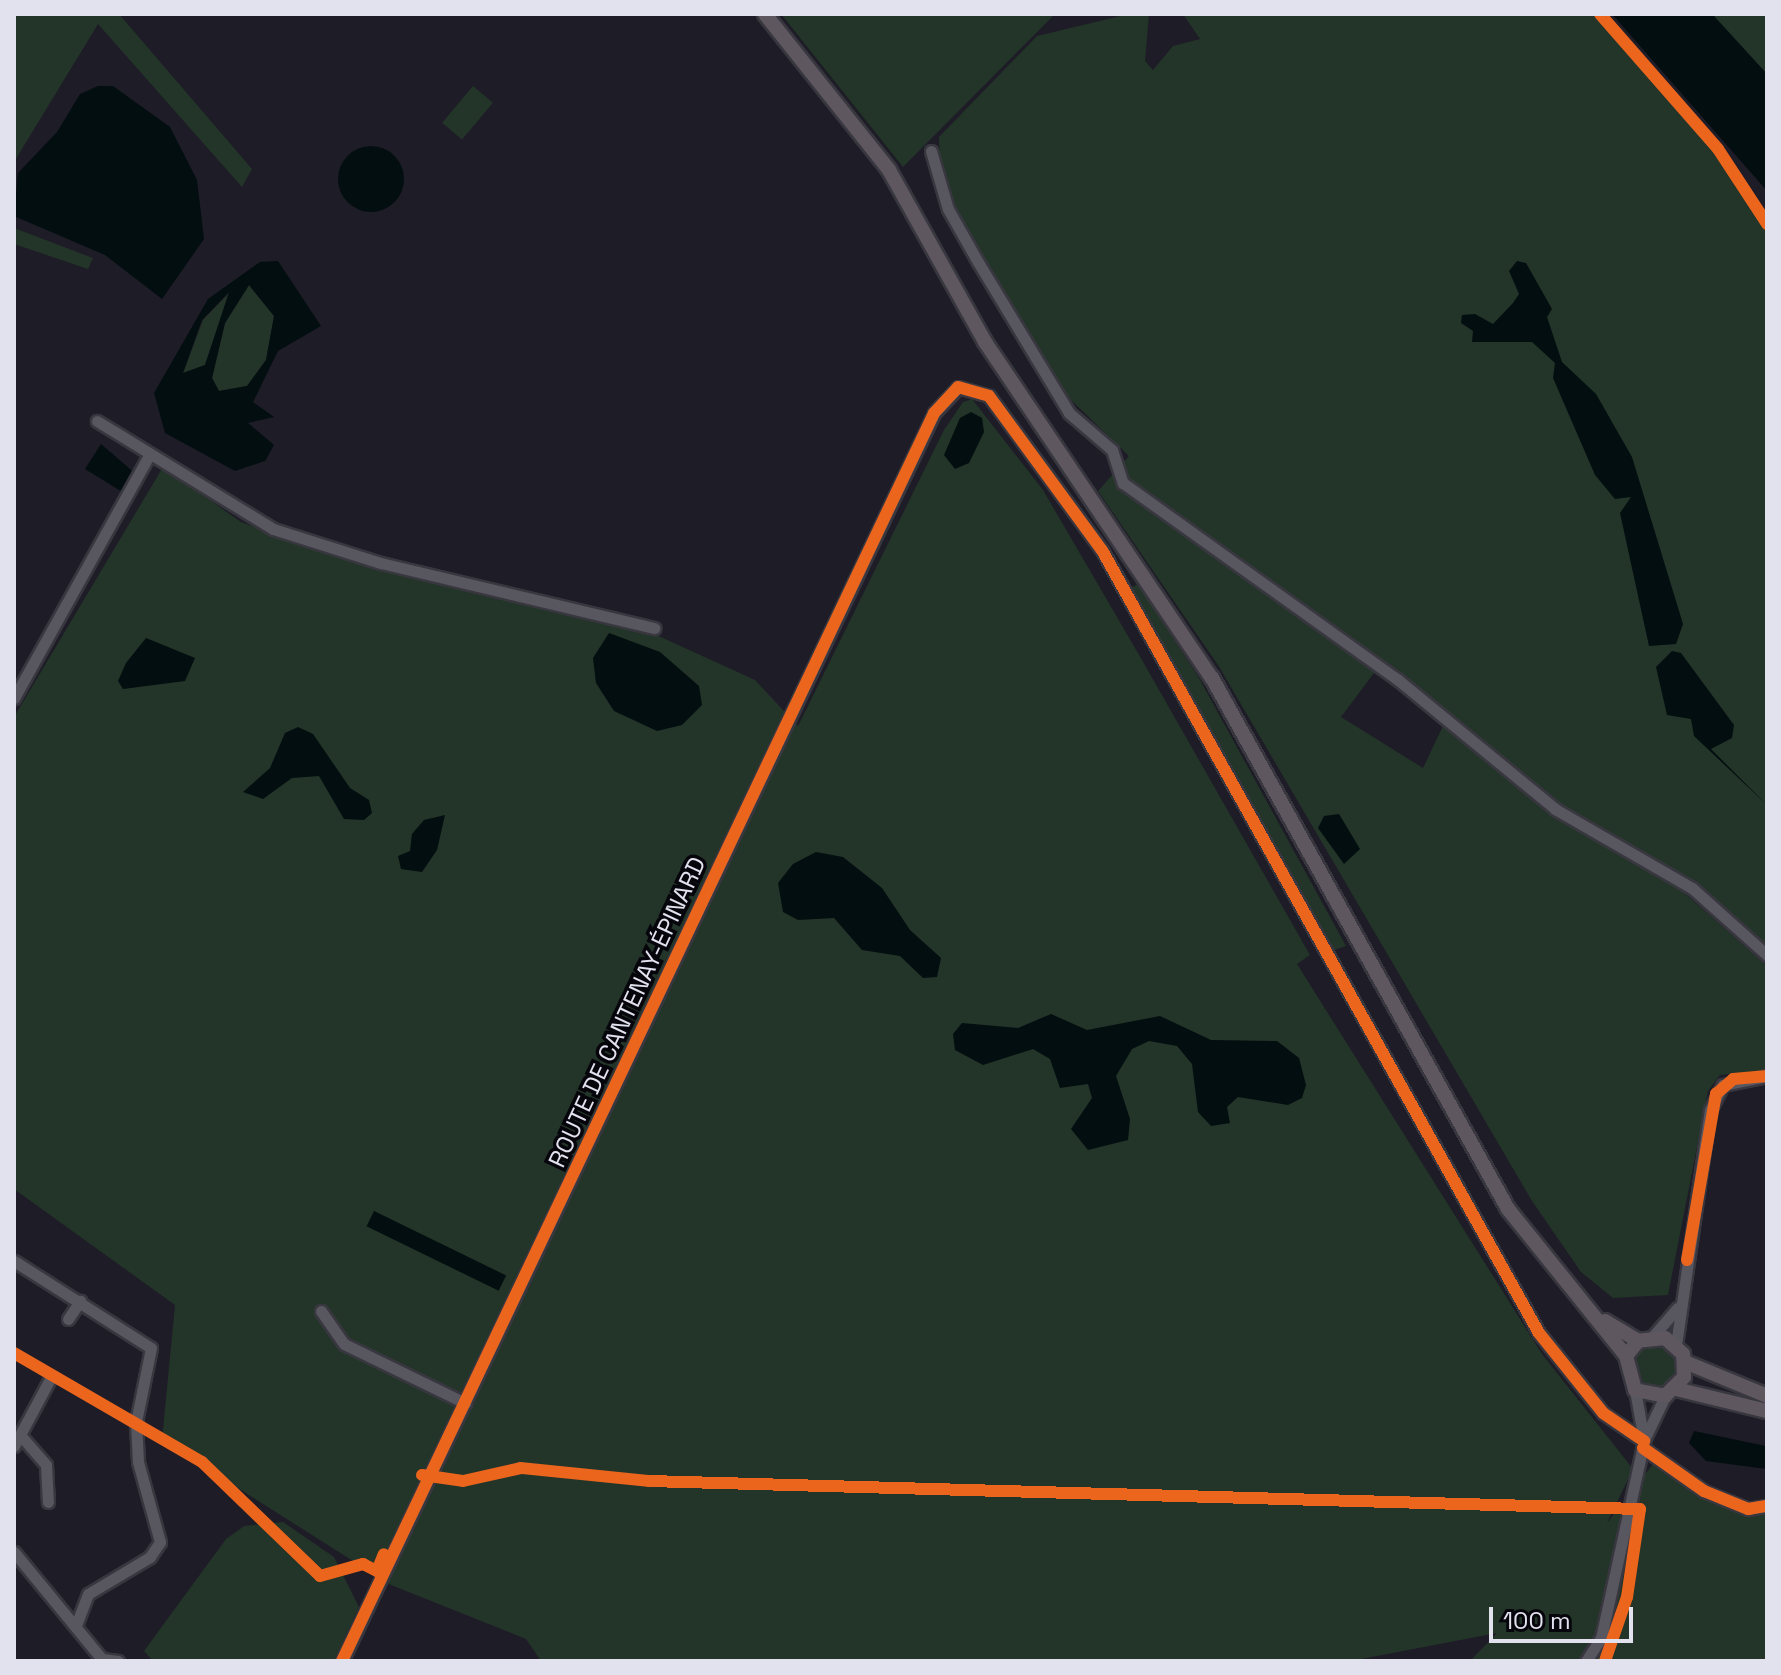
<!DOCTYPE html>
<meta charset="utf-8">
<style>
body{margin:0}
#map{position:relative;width:1781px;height:1675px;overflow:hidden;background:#1e1c27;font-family:"Space Grotesk",sans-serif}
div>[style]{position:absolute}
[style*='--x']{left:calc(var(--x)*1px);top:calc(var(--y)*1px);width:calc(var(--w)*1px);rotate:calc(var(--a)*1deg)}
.green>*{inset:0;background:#233428;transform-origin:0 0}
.round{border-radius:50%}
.water>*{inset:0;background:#030e10;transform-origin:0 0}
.roads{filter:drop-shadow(2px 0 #38373f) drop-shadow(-2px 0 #38373f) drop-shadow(0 2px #38373f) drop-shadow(0 -2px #38373f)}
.minor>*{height:11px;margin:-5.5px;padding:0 5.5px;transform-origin:5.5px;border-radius:5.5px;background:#585760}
.major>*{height:14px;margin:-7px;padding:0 7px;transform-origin:7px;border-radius:7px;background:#5e575f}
.cycleway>*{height:12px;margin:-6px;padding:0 6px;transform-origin:6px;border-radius:6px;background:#eb651d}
span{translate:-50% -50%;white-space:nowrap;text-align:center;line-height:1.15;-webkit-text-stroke:7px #06050c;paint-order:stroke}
.street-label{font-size:24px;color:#e2e1ee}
.frame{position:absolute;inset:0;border:16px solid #e2e1ee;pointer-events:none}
.scale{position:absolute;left:1489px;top:1607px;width:144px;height:36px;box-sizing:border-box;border:4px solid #e2e1ee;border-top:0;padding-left:10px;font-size:24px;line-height:28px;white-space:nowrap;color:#e2e1ee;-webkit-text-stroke:6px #06050c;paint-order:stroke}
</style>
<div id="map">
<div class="green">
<div style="clip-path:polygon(14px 14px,119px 14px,252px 169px,242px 187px,98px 24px,14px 162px)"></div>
<div style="clip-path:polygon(781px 14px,1055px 14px,903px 167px)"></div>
<div style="clip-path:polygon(1129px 14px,1149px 14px,1145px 61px,1153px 70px,1173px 46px,1200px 39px,1183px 14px,1595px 14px,1703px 137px,1767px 230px,1767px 946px,1677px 873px,1542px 795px,1404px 682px,1397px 688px,1374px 673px,1341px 717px,1423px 768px,1443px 726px,1559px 820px,1673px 883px,1767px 966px,1767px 1070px,1720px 1075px,1708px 1091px,1668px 1295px,1613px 1298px,1581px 1272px,1532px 1201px,1218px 665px,1098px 491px,1129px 456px,1070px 399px,955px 215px,940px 171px,939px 137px,1037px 36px)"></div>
<div style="clip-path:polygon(1712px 14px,1767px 14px,1767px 74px,1766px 73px)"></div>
<div style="left:473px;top:86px;width:26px;height:48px;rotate:40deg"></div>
<div style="clip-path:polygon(14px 228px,93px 258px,88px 269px,14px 244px)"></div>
<div style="clip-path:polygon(249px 285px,274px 316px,266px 360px,247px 386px,219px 391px,212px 378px,225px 323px)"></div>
<div style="clip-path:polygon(230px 292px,205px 365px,183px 373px,203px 320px)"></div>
<div style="clip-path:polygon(972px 399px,1043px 490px,1142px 660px,1310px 955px,1297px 964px,1542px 1354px,1633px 1469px,1607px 1523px,1653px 1464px,1706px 1495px,1767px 1510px,1767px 1661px,1470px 1661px,1497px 1633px,1351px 1661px,541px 1661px,526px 1639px,391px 1585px,162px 1440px,175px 1305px,14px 1189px,14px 717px,163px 467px,241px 522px,341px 559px,628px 622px,755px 680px,798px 726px,944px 430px,963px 402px)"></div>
<div style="clip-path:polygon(1138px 584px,1199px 678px,1346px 946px,1334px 950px,1248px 805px,1130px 588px)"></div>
<div class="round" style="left:1632px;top:1344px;width:46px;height:46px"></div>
<div style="clip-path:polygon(283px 1522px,334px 1557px,359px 1607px,334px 1661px,153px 1661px,144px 1651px,226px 1539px,244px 1526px)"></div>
</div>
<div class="water">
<div style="clip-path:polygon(1612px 14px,1712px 14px,1767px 74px,1767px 191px)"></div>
<div style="clip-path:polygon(98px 86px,113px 86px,170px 127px,197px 180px,204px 239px,162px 299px,105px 255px,14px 216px,18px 173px,57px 132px,80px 94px)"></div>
<div class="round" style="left:338px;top:146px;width:66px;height:66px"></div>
<div style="clip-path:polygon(evenodd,278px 261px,321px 326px,278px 351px,253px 402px,274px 417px,248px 423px,274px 445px,265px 461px,235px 471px,165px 433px,154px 393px,208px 299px,260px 262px,278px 261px,249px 285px,274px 316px,266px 360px,247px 386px,219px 391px,212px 378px,225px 323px,249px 285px,278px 261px,229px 292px,205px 365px,183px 373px,202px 320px,229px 292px)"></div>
<div style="clip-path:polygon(1517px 261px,1526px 263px,1552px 309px,1547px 317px,1562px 362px,1596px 394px,1632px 457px,1683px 624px,1676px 644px,1649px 646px,1620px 513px,1631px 497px,1615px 499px,1595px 475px,1553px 378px,1555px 363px,1532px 342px,1472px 342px,1473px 331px,1461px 323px,1462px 315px,1475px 314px,1493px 324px,1513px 303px,1519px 294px,1509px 271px)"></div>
<div style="clip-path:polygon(971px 412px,982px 418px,984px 432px,969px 463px,955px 469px,944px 455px,960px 418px)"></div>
<div style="clip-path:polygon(101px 444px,138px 476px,129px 496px,85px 469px)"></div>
<div style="clip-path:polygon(609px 633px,660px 652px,699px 686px,702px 705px,682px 725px,657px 731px,614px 711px,596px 683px,593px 658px)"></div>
<div style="clip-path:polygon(146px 638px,195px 658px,185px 681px,123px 689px,118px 681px,126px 663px)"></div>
<div style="clip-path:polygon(1672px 651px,1681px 653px,1734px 725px,1732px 738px,1711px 749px,1767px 805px,1694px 736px,1691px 719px,1667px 715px,1656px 667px)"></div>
<div style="clip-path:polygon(298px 727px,313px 734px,350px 788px,369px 800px,372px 813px,364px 820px,344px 819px,319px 776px,292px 778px,263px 799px,243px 792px,270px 768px,285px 733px)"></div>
<div style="clip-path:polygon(1339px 814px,1360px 849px,1344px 864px,1318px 828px,1324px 816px)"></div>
<div style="clip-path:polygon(445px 815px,437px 850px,422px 872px,401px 869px,398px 856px,410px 851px,412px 834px,424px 820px)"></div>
<div style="clip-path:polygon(816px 852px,843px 857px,882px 888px,910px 930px,941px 958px,937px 977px,923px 978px,900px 956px,862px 950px,834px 918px,798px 920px,783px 912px,778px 883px,793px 864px)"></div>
<div style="clip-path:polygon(1051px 1014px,1087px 1030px,1160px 1016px,1211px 1040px,1277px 1041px,1299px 1058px,1306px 1085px,1302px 1098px,1288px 1105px,1238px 1097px,1227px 1107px,1230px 1123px,1211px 1126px,1198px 1112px,1192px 1064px,1177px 1046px,1149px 1041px,1132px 1049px,1116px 1076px,1130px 1119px,1128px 1140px,1088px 1150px,1071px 1129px,1092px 1098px,1088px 1084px,1060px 1088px,1050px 1059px,1033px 1049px,983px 1065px,955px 1050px,953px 1034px,962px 1023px,1018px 1028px)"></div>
<div style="left:374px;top:1211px;width:147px;height:17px;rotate:26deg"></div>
<div style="clip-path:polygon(1694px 1431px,1766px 1446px,1767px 1469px,1706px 1461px,1689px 1443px)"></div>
</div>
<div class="roads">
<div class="minor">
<div style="--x:931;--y:151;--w:60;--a:73.7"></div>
<div style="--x:948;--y:209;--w:61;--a:60.5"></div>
<div style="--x:978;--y:262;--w:176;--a:58.9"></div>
<div style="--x:1069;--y:413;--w:57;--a:40.7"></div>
<div style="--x:1112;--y:450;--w:35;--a:72"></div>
<div style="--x:1123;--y:483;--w:337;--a:35.6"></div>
<div style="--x:1397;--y:679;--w:205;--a:39.4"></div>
<div style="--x:1555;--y:809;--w:158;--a:30"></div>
<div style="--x:1692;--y:888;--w:101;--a:41.8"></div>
<div style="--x:97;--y:421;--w:206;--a:31.5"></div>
<div style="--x:273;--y:529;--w:113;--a:17.5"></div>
<div style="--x:381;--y:563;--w:281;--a:13.4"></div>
<div style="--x:14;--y:698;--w:279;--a:-60.9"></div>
<div style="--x:14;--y:1261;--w:162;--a:32.4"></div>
<div style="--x:151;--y:1348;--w:76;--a:101.5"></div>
<div style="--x:136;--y:1422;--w:40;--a:87.1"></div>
<div style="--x:138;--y:1462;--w:83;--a:74.6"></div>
<div style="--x:160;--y:1542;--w:18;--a:124"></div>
<div style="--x:150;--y:1557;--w:72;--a:149.2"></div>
<div style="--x:88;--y:1594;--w:34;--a:111"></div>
<div style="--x:321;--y:1311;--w:40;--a:55.1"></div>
<div style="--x:344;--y:1344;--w:135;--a:26"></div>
<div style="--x:68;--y:1319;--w:22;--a:-56"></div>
<div style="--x:1653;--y:1336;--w:37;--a:-49"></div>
<div style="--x:1676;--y:1345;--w:237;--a:-81.8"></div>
<div style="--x:1710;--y:1110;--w:28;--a:-63"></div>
<div style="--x:1723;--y:1085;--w:45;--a:-11.6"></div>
<div style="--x:1635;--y:1390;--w:51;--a:79.8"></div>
<div style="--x:21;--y:1436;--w:38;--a:49"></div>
<div style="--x:46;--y:1465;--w:37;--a:87"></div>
<div style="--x:14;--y:1446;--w:78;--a:-61.8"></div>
<div style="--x:1643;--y:1448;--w:75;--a:35.2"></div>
<div style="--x:1704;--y:1491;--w:48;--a:22.2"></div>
<div style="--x:1748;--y:1509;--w:17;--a:-10"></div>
<div style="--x:14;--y:1552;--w:139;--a:50.6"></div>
<div style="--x:102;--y:1659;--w:16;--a:7"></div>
<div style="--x:342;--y:1661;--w:1381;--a:-64.62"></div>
<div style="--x:934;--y:413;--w:35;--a:-47"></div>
<div style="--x:958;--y:387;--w:32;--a:16"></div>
<div style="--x:989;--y:396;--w:193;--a:53.8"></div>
<div style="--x:1103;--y:552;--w:894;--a:60.83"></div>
<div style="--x:1539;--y:1333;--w:102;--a:51.3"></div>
<div style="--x:1603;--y:1413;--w:50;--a:34.3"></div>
<div style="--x:1586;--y:1661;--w:27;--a:-57"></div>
<div style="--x:1601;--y:1638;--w:203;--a:-77.7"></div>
<div style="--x:1644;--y:1440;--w:49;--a:-64.5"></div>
</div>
<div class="major">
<div style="--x:765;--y:14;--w:199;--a:51.5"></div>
<div style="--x:889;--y:170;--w:197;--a:60.8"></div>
<div style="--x:985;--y:342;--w:405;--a:56"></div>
<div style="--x:1212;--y:678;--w:608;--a:60.86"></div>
<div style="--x:1508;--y:1209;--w:189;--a:51.2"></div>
<div style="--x:1626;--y:1356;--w:35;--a:75"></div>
<div style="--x:1635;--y:1390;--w:31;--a:11"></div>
<div style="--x:1665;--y:1396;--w:27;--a:-45"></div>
<div style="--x:1684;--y:1377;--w:23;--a:-92"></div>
<div style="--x:1683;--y:1354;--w:24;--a:-138"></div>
<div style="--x:1665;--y:1338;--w:27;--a:174"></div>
<div style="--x:1638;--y:1341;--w:19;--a:129"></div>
<div style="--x:1605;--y:1321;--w:39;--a:31"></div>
<div style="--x:1685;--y:1362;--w:89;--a:22.5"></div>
<div style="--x:1676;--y:1389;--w:94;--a:13.6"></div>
</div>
</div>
<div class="cycleway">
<div style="--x:1600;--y:14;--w:179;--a:48.8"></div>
<div style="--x:1718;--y:149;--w:90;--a:56.8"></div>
<div style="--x:1687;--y:1260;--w:169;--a:-80.1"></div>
<div style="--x:1716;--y:1094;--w:23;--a:-41"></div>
<div style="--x:1733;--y:1079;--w:34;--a:-5"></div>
<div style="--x:14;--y:1353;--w:217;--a:30.1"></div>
<div style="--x:202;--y:1462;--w:164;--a:44"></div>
<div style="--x:320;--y:1576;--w:45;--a:-15.6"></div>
<div style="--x:363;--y:1564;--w:16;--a:27"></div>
<div style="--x:377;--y:1571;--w:18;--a:-68"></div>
<div style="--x:1643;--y:1448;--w:75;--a:35.2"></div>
<div style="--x:1704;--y:1491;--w:48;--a:22.2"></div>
<div style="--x:1748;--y:1509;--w:17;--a:-10"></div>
<div style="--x:422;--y:1475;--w:41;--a:8.3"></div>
<div style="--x:463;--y:1481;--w:59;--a:-12.6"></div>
<div style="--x:521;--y:1468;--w:129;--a:5.8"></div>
<div style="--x:649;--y:1481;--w:991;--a:1.62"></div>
<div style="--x:1640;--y:1509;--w:89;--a:98.4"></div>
<div style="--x:1627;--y:1597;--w:68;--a:109"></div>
<div style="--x:342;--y:1661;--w:1381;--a:-64.62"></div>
<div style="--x:934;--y:413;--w:35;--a:-47"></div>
<div style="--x:958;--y:387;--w:32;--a:16"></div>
<div style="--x:989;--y:396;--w:193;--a:53.8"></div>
<div style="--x:1103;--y:552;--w:894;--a:60.83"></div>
<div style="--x:1539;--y:1333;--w:102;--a:51.3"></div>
<div style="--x:1603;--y:1413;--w:50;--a:34.3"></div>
</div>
<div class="street-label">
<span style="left:627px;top:1012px;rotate:-65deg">ROUTE DE CANTENAY-ÉPINARD</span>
</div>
<div class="frame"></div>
<div class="scale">100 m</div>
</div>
